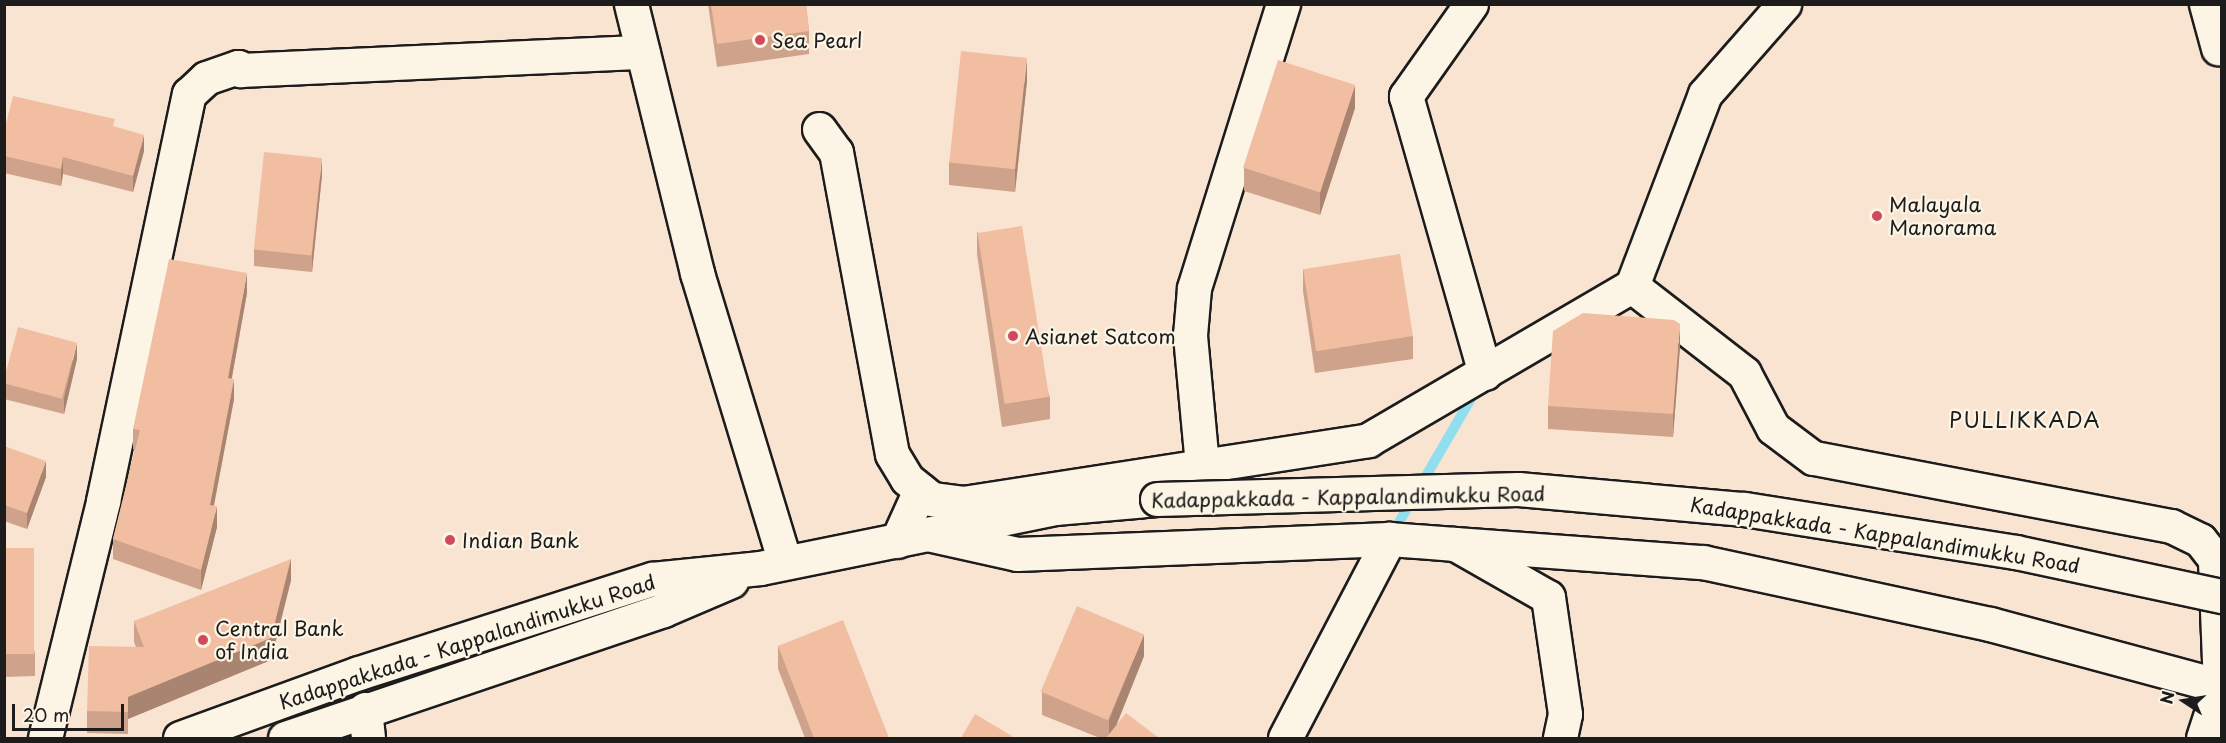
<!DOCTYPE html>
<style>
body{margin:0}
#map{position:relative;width:2226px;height:743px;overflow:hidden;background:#f9e4d1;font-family:"Playpen Sans",sans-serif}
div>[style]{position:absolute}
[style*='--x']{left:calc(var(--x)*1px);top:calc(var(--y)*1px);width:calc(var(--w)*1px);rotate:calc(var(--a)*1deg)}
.stream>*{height:10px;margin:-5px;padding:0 5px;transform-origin:5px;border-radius:5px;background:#90deee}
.roads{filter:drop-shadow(2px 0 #1c1c1c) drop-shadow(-2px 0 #1c1c1c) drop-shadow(0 2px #1c1c1c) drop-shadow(0 -2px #1c1c1c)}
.street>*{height:33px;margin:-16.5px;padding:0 16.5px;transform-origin:16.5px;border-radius:16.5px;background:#fcf5e5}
.secondary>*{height:33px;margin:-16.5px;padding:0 16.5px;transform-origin:16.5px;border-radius:16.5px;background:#fcf5e5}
.bridges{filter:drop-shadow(2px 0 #1c1c1c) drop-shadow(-2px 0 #1c1c1c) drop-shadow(0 2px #1c1c1c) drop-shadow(0 -2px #1c1c1c)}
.secondary-bridge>*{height:33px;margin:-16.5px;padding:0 16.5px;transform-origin:16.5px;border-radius:16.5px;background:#fcf5e5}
.wall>*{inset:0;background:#cfa38b}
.shaded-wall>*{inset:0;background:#a98571}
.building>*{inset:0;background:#f1bea2;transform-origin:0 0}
.dots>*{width:16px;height:16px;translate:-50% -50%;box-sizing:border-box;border:3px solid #fcf5e5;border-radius:50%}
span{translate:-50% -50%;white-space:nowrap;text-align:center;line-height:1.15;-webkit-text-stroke:4.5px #fcf5e5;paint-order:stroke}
.poi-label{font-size:20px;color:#1c1c1c}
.left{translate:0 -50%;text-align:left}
.street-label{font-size:20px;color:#1c1c1c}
.neighbourhood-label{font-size:21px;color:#1c1c1c;letter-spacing:1.5px}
.frame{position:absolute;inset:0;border:6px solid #1c1c1c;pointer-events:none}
.north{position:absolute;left:2154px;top:671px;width:60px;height:60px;-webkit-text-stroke:4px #fcf5e5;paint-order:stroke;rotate:282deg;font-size:16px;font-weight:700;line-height:24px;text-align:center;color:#1c1c1c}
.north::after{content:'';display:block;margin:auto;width:21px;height:27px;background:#1c1c1c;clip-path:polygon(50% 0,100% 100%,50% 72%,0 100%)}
.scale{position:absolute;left:12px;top:704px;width:112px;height:27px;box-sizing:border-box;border:3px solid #1c1c1c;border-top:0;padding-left:8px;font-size:18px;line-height:21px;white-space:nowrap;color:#1c1c1c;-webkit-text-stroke:4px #fcf5e5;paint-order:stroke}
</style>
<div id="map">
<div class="stream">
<div style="--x:1391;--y:536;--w:171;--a:-59.8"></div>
</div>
<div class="roads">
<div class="street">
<div style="--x:631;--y:4;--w:277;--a:76.2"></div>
<div style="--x:697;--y:273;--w:302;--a:73.1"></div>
<div style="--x:1471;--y:4;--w:113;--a:125.2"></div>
<div style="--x:1406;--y:96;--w:288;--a:74.1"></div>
<div style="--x:2206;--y:4;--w:46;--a:74.7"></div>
<div style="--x:819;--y:129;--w:29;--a:54"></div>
<div style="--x:836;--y:152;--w:307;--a:79.5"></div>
<div style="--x:892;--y:454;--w:29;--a:59"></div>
<div style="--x:907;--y:479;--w:32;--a:39"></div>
<div style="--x:932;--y:499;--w:31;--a:7"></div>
<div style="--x:963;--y:503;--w:410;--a:-8.8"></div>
<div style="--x:1368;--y:440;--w:306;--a:-30.3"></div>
<div style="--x:1632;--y:286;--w:205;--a:-69.2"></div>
<div style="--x:1705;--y:94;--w:120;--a:-48.7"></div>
<div style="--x:1202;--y:465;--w:131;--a:-95.3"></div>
<div style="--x:1190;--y:335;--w:47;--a:-85.1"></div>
<div style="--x:1194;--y:288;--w:298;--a:-72.6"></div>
<div style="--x:927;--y:534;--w:92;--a:12.5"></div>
<div style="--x:1017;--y:554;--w:372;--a:-2.3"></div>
<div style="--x:1389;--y:539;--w:66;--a:4.3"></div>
<div style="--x:1455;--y:544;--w:107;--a:29.7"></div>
<div style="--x:1548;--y:597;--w:118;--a:81.7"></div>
<div style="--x:1565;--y:714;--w:25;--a:102"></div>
<div style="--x:897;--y:541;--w:56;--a:-65.7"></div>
<div style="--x:1455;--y:544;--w:249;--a:4.2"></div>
<div style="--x:1703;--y:562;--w:294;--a:12.2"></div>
<div style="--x:1990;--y:624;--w:238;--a:15.1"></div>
<div style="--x:2220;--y:686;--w:127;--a:-92.3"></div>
<div style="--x:2215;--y:559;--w:24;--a:-128"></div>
<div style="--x:2200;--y:540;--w:32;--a:-154"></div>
<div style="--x:2171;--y:526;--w:364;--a:-169.2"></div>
<div style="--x:1813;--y:458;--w:50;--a:-143.1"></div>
<div style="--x:1773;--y:428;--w:62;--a:-117.8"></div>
<div style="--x:1744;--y:373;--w:142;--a:-142.2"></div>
<div style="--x:365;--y:709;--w:29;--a:84"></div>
<div style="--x:45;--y:738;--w:244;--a:-76.2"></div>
<div style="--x:103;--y:501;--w:416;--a:-78.1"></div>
<div style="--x:189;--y:94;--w:23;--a:-43"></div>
<div style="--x:206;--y:78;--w:34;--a:-19"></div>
<div style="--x:238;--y:67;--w:4;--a:56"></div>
<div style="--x:240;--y:70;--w:403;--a:-2.6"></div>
<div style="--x:1285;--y:738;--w:225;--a:-62.4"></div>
<div style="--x:2203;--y:738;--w:55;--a:-71.9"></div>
</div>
<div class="secondary">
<div style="--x:180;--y:738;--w:190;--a:-20"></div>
<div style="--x:359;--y:673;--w:308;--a:-17.8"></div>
<div style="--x:652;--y:579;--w:109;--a:-5.8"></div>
<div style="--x:760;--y:568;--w:301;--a:-11.5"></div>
<div style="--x:1055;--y:508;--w:102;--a:-5"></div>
<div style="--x:285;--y:738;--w:399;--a:-18.7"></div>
<div style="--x:663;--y:610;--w:74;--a:-23.1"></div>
</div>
</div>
<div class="bridges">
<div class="secondary-bridge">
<div style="--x:1157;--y:499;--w:361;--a:-1.6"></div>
<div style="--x:1518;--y:489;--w:227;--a:5.1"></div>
<div style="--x:1744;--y:509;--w:275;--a:9"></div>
<div style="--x:2016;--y:552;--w:211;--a:12.1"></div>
</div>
</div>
<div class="wall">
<div style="clip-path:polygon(708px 4px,806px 4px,809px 31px,809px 54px,717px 67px)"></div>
<div style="clip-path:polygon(1027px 81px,1015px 192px,949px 185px,949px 162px)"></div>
<div style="clip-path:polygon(1355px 108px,1320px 215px,1244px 191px,1244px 168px)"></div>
<div style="clip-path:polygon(115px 127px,144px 151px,133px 192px,63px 174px,61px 186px,4px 173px,4px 132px)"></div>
<div style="clip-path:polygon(322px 175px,312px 272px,254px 266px,254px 249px)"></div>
<div style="clip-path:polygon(977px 231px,1050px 397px,1050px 419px,1002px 427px,977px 254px)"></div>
<div style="clip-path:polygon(1303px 269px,1413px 336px,1413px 359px,1315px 373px,1303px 291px)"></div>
<div style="clip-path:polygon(247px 293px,232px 378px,234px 399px,214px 506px,217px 527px,201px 590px,113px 559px,113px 539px,135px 450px,133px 449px,133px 429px)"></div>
<div style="clip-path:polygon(1680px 347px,1673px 437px,1548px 429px,1548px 406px)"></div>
<div style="clip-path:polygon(77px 359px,64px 414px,4px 399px,4px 380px)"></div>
<div style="clip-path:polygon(4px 446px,46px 477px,27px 529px,4px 521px)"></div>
<div style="clip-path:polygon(4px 548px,35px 653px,35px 676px,4px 677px)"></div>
<div style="clip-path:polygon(291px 580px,271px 660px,128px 719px,128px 734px,87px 733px,87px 711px,136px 647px,134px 642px,134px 621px)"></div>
<div style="clip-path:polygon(778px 646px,889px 738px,805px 738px,778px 669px)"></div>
<div style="clip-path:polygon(1144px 656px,1117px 724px,1159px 738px,1100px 738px,1042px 715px,1042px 692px)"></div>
</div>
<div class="shaded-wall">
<div style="clip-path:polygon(1027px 58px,1027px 81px,1015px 192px,1015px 170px)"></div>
<div style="clip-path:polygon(1355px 85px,1355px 108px,1320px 215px,1320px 192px)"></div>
<div style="clip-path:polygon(144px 135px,144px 151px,133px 192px,133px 176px)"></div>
<div style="clip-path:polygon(63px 157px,63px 174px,61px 186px,61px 169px)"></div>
<div style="clip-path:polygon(322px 158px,322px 175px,312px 272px,312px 255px)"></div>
<div style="clip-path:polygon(247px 273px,247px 293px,228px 398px,228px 378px)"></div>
<div style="clip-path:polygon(1680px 324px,1680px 347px,1673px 437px,1673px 414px)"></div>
<div style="clip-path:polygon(77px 343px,77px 359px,64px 414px,64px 398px)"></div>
<div style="clip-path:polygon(234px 379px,234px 399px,210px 525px,210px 505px)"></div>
<div style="clip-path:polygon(46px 461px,46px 477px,27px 529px,27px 513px)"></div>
<div style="clip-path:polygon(217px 506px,217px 527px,201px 590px,201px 570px)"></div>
<div style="clip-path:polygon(291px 559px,291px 580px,271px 660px,128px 719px,128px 734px,128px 697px)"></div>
<div style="clip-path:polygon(1144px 634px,1144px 656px,1111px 738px,1109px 738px,1109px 720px)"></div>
</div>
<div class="building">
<div style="clip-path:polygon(711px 4px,806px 4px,809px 31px,717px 44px)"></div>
<div style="left:961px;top:51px;width:66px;height:112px;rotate:6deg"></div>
<div style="left:1278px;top:60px;width:81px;height:113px;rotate:18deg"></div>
<div style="clip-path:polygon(13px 96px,115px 119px,113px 126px,144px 135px,133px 176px,63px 157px,61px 169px,4px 156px,4px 132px)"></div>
<div style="left:264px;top:152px;width:58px;height:98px;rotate:6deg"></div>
<div style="left:1022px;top:226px;width:173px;height:45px;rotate:81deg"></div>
<div style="left:1400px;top:254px;width:83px;height:98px;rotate:81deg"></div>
<div style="clip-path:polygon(169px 259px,247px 273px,228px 378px,234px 379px,210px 505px,217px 506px,201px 570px,113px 539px,140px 430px,133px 429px)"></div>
<div style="clip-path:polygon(1583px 313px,1674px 320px,1680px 324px,1673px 414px,1548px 406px,1553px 331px)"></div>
<div style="left:18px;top:327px;width:61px;height:58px;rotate:15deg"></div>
<div style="clip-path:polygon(4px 446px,46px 461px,27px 513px,4px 505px)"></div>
<div style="left:4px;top:548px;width:30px;height:106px"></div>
<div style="clip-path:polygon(291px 559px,271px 638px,128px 697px,128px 712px,87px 711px,89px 646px,144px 647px,134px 621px)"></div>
<div style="left:1077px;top:606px;width:73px;height:93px;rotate:23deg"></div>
<div style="clip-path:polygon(843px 620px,889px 738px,814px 738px,778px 646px)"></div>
<div style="clip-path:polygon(1126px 713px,1159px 738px,1106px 738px)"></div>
<div style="clip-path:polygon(975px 714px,1012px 736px,1011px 738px,961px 738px)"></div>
</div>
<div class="dots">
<div style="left:760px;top:40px;background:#d1495b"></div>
<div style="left:1877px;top:216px;background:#d1495b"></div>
<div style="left:1013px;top:336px;background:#d1495b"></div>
<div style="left:450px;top:540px;background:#d1495b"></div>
<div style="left:203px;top:640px;background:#d1495b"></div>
</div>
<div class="poi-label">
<span class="left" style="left:772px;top:40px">Sea Pearl</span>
<span class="left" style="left:1889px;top:216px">Malayala<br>Manorama</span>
<span class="left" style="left:1025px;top:336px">Asianet Satcom</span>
<span class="left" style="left:462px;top:540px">Indian Bank</span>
<span class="left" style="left:215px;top:640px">Central Bank<br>of India</span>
</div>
<div class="street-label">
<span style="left:1348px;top:497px;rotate:-1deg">Kadappakkada - Kappalandimukku Road</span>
<span style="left:1885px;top:535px;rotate:9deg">Kadappakkada - Kappalandimukku Road</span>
<span style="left:467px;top:642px;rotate:-18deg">Kadappakkada - Kappalandimukku Road</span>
</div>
<div class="neighbourhood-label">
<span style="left:2025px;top:419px">PULLIKKADA</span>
</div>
<div class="frame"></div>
<div class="north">N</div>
<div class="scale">20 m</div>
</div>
